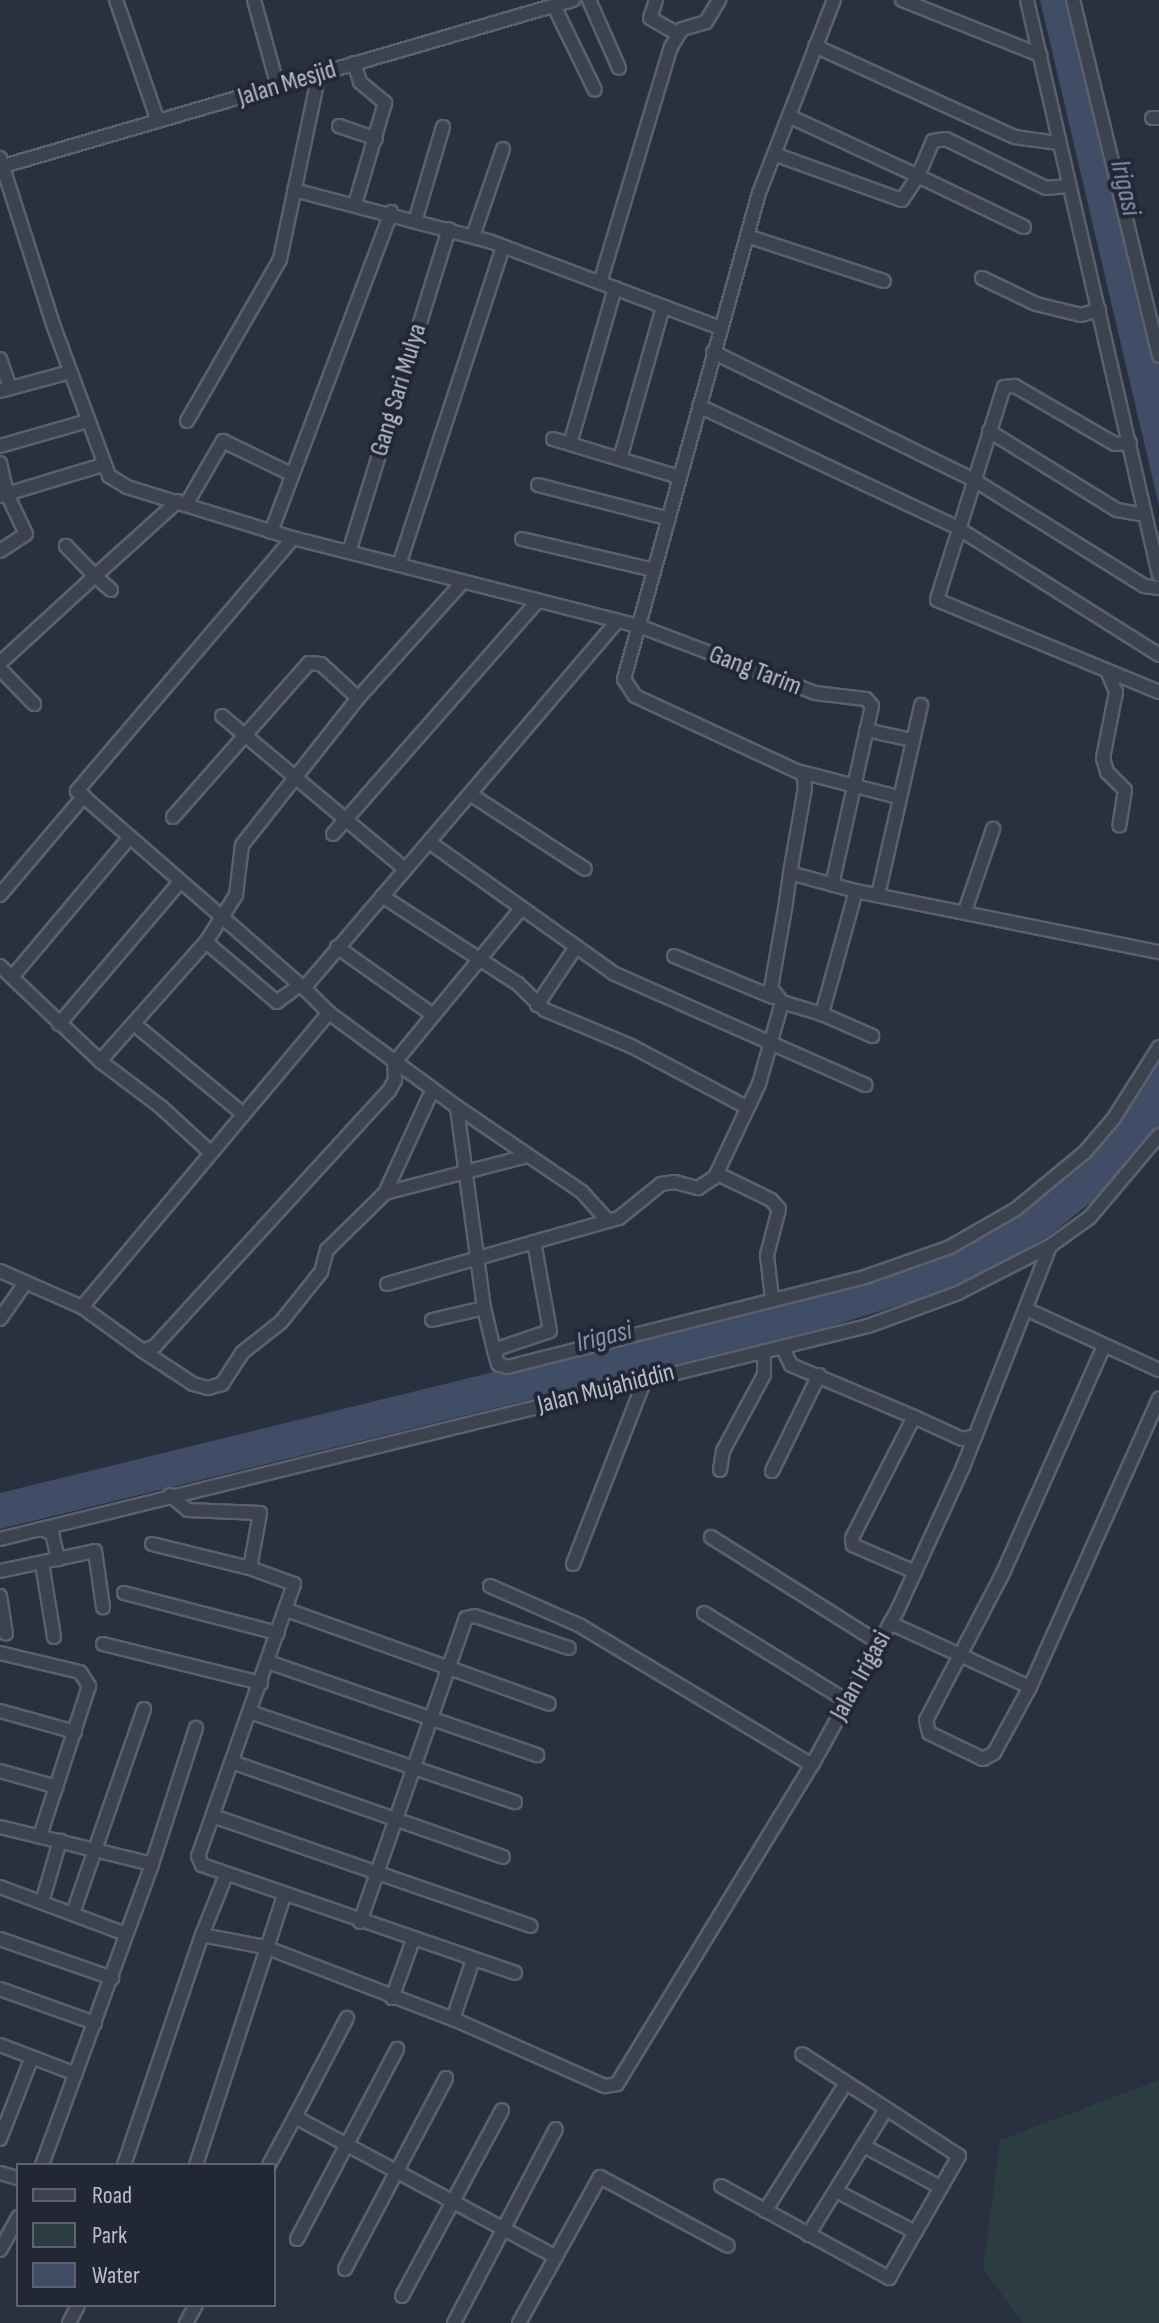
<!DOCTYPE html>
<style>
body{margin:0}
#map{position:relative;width:1159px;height:2323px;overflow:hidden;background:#29303f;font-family:"Sofia Sans Condensed",sans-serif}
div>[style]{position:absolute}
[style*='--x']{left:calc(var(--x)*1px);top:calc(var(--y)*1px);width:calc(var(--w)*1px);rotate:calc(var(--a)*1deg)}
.green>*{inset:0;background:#2c3d41}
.water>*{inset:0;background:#414c66}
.roads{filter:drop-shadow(2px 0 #5b606d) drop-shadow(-2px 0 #5b606d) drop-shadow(0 2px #5b606d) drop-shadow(0 -2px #5b606d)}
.minor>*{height:12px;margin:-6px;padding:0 6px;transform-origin:6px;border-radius:6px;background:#3d424f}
span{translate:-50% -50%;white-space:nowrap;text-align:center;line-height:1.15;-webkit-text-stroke:8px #222735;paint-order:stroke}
.street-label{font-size:26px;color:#babeca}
.water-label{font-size:28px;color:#8591ad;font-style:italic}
.legend{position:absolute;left:16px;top:2163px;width:260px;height:144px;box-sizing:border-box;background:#222735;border:2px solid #5f6371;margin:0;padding:10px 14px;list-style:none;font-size:24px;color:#babeca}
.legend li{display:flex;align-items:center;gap:16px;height:40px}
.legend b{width:40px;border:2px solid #5f6371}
</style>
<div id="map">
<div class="green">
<div style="clip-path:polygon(1159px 2080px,1159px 2323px,1023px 2323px,983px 2269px,1000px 2140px)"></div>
</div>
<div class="water">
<div style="clip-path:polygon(1040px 0,1074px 0,1159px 365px,1159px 506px)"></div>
<div style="clip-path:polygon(1159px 1064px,1159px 1128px,1150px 1141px,1100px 1195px,1050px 1235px,956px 1288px,828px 1327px,0 1529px,0 1493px,816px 1293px,901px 1271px,970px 1244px,1030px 1208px,1080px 1168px,1124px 1118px)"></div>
</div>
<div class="roads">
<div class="minor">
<div style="--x:116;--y:0;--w:128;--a:70.9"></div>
<div style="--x:254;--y:0;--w:90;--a:74.6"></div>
<div style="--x:589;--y:0;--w:74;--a:66.2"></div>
<div style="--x:656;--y:0;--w:19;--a:108"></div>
<div style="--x:650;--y:18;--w:32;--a:30"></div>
<div style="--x:902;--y:0;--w:149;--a:21.7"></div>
<div style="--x:1027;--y:0;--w:590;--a:77.07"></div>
<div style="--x:1073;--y:0;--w:366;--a:76.4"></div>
<div style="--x:554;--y:6;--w:93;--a:64"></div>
<div style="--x:815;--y:46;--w:220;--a:24.5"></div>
<div style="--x:1015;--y:137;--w:42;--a:8.1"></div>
<div style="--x:354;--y:63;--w:20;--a:72"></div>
<div style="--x:360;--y:82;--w:33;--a:40"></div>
<div style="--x:385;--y:103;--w:105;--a:106.5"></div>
<div style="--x:1152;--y:118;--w:7;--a:0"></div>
<div style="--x:339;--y:126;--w:39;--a:19"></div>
<div style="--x:774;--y:154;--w:136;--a:19.8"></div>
<div style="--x:902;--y:200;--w:29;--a:-56"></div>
<div style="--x:918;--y:176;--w:142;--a:-155.1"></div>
<div style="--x:0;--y:158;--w:177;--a:72.3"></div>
<div style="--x:54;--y:327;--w:159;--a:69.7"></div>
<div style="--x:109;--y:476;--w:21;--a:31"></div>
<div style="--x:127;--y:487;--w:174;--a:17.1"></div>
<div style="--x:293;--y:538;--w:357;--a:14.3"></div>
<div style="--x:639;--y:626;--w:188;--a:20.8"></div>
<div style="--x:815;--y:693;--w:51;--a:6.7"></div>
<div style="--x:866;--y:699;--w:9;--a:49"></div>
<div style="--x:872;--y:706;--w:183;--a:102.6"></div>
<div style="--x:0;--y:167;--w:597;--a:-16.25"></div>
<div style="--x:294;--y:190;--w:202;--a:14.7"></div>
<div style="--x:489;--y:241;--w:247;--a:20.6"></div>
<div style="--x:416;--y:218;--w:95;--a:-73.5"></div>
<div style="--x:1024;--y:227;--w:118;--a:-154.3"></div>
<div style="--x:918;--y:176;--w:38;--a:-67"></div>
<div style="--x:933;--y:141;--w:13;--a:-9"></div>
<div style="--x:946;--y:139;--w:111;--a:26.1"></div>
<div style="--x:1046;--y:188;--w:22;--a:-5"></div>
<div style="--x:473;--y:236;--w:92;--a:-71"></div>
<div style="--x:747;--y:236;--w:144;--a:18.2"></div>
<div style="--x:982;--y:278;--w:60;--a:25.7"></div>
<div style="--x:1036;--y:304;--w:46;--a:13.7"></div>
<div style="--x:1081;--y:315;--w:19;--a:-16"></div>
<div style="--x:600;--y:283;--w:246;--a:-73.3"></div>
<div style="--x:671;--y:47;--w:21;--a:-59"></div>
<div style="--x:682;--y:29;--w:25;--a:-16"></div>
<div style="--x:706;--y:22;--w:26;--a:-59"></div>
<div style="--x:615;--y:288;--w:162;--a:106.1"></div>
<div style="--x:570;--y:444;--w:114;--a:16.8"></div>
<div style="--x:713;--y:352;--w:291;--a:26.1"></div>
<div style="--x:974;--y:480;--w:200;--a:31.9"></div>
<div style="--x:1144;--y:586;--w:15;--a:8"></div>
<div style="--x:0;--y:359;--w:31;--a:71"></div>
<div style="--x:0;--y:391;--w:73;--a:-15.2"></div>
<div style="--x:699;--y:406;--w:284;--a:25.2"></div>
<div style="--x:956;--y:527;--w:240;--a:32.2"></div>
<div style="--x:187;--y:421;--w:187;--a:-60.1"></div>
<div style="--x:280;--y:259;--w:189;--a:-78.1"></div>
<div style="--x:989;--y:431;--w:150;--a:31.7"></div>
<div style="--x:1117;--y:510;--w:27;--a:10"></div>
<div style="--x:553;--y:439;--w:18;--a:16"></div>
<div style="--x:1130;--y:443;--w:15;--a:176"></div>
<div style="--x:1115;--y:444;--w:116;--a:-149.9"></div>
<div style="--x:1015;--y:386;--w:11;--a:175"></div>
<div style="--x:1004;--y:387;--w:223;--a:107.5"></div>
<div style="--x:937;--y:600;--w:240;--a:22.5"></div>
<div style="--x:0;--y:446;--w:91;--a:-16"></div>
<div style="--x:620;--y:459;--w:158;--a:-74.2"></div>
<div style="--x:0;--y:463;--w:32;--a:77"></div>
<div style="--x:7;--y:494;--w:44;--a:64.6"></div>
<div style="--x:26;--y:534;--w:31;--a:147"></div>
<div style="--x:538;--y:485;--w:135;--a:14.5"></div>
<div style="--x:0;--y:496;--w:108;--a:-16.8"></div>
<div style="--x:187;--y:503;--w:72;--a:-59.9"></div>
<div style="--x:223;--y:441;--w:76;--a:25.9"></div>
<div style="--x:271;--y:532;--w:342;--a:-69.4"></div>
<div style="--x:293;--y:538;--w:333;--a:130.5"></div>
<div style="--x:77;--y:791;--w:301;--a:41"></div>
<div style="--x:522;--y:539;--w:136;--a:13.2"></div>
<div style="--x:349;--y:552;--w:338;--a:-72.8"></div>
<div style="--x:399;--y:565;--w:335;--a:-71.9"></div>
<div style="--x:111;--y:590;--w:21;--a:-139"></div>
<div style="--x:95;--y:576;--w:112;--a:-42.1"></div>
<div style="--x:0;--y:663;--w:129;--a:-42.5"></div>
<div style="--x:95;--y:576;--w:42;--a:-134"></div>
<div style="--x:0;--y:669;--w:49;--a:45.8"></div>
<div style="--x:1108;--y:673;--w:21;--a:67"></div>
<div style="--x:1116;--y:692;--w:67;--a:101.1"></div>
<div style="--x:1103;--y:758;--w:15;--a:74"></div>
<div style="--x:1107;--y:772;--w:25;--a:45"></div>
<div style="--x:1125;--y:790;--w:36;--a:99"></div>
<div style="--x:222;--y:716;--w:239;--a:39.9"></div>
<div style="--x:866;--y:730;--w:47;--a:12.3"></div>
<div style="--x:801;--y:772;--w:100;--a:14.5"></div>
<div style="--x:470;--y:794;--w:137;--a:33.1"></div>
<div style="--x:173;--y:817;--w:205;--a:-48.6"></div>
<div style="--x:309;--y:663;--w:12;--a:5"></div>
<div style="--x:321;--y:664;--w:50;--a:42.6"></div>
<div style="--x:333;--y:834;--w:310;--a:-48.7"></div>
<div style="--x:429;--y:842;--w:228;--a:35.4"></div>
<div style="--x:615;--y:974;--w:274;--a:23.9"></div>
<div style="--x:790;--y:873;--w:68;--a:15.3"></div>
<div style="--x:856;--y:891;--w:128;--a:105.5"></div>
<div style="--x:822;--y:1014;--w:42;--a:-163.3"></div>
<div style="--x:782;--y:1002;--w:18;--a:-128"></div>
<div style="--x:771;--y:988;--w:80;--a:-80"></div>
<div style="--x:785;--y:909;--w:36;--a:-82"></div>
<div style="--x:790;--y:873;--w:86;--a:-80"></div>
<div style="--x:805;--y:788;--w:14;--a:-98"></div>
<div style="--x:803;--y:774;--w:185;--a:-155.1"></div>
<div style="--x:635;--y:696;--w:20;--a:-123"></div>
<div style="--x:624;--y:679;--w:504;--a:-74.48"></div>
<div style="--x:759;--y:193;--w:207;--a:-68.8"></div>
<div style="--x:856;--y:891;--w:309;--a:11.4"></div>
<div style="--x:0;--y:895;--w:130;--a:-49.7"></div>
<div style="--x:878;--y:895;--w:195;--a:-77.2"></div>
<div style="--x:382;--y:896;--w:162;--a:32.9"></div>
<div style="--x:518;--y:984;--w:37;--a:44"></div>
<div style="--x:545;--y:1010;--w:93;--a:22.7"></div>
<div style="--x:631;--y:1046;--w:132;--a:27.9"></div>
<div style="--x:965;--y:911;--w:87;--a:-71.1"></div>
<div style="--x:337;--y:947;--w:118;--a:35.3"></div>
<div style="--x:674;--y:956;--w:107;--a:22.5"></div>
<div style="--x:0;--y:966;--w:138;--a:43.5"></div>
<div style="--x:100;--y:1061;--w:76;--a:37"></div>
<div style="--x:161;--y:1107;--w:68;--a:42.6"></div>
<div style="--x:12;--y:977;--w:183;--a:-49.9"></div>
<div style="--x:300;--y:985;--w:29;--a:144"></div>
<div style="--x:277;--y:1002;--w:93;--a:-139.8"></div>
<div style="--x:206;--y:942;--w:56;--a:-57.4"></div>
<div style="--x:236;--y:895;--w:50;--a:-83.2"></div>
<div style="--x:242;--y:845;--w:187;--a:-51.7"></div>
<div style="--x:358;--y:698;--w:155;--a:-47.9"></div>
<div style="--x:537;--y:1005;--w:70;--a:-56.1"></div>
<div style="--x:822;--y:1014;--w:55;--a:23.7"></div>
<div style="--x:59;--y:1024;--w:185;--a:-49.6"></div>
<div style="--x:134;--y:1024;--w:141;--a:39.5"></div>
<div style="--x:100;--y:1061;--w:159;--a:-48.3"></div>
<div style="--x:457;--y:1107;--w:151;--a:34.2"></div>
<div style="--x:582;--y:1192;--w:39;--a:48"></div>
<div style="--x:718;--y:1174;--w:59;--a:26.1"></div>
<div style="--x:771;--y:1200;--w:12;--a:48"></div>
<div style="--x:779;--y:1209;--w:48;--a:104.6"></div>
<div style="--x:767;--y:1255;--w:43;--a:83.4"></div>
<div style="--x:385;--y:1193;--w:147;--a:-14.6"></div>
<div style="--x:534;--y:1242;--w:88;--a:-15.8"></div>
<div style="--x:619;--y:1218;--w:54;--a:-39"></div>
<div style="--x:661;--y:1184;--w:14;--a:-8"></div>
<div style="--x:675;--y:1182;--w:24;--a:15"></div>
<div style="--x:698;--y:1188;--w:20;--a:-33"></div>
<div style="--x:715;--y:1177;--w:103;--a:-64.7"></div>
<div style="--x:759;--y:1084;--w:85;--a:-74.3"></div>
<div style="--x:0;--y:1271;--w:90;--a:23.7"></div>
<div style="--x:82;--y:1307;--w:75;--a:35.8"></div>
<div style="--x:143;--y:1351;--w:13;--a:-23"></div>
<div style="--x:155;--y:1346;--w:346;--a:-47.5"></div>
<div style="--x:389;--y:1091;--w:13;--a:-61"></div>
<div style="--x:395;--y:1080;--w:17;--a:-93"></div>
<div style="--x:394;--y:1063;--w:198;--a:-50.5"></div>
<div style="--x:387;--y:1284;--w:153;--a:-15.9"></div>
<div style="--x:534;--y:1242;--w:90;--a:79.8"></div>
<div style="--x:550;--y:1331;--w:59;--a:161.3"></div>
<div style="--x:494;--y:1350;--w:43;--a:-103.4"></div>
<div style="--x:82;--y:1307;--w:384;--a:-50"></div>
<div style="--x:1028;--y:1310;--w:144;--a:24.6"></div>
<div style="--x:0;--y:1319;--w:45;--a:-54.9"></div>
<div style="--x:432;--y:1320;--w:53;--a:-13"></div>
<div style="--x:484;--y:1308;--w:203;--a:-97.7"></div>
<div style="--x:457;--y:1107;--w:159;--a:-143.7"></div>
<div style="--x:329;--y:1013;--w:35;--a:-135"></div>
<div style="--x:304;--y:988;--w:483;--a:-49.5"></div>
<div style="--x:1104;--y:1346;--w:248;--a:114"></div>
<div style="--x:1003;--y:1573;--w:166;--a:117.6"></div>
<div style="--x:926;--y:1720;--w:13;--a:77"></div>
<div style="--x:929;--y:1733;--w:60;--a:25.7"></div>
<div style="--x:983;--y:1759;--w:13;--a:-29"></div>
<div style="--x:994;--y:1753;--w:75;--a:-61.4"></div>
<div style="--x:1030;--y:1687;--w:316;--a:-65.9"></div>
<div style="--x:782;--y:1347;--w:20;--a:63"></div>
<div style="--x:791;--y:1365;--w:134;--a:22.9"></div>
<div style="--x:494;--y:1350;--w:15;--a:74"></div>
<div style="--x:498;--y:1364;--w:9;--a:18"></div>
<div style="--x:507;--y:1367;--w:369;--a:-14.1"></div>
<div style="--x:865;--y:1277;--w:90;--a:-19.4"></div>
<div style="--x:950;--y:1247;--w:76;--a:-29.9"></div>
<div style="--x:1016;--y:1209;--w:89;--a:-39.6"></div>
<div style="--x:1085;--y:1152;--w:45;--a:-49.5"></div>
<div style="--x:1114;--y:1118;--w:84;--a:-57.6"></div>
<div style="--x:143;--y:1351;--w:60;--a:33.4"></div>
<div style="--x:193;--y:1384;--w:16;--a:15"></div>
<div style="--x:208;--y:1388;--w:15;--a:-16"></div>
<div style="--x:222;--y:1384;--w:38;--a:-57"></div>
<div style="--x:243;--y:1352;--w:48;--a:-38.3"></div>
<div style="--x:281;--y:1322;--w:64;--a:-51.3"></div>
<div style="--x:321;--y:1272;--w:23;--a:-75"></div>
<div style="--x:327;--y:1250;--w:81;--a:-44.5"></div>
<div style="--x:385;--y:1193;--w:112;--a:-65.3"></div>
<div style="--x:720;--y:1470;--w:19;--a:-81"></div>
<div style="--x:723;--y:1451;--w:86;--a:-61.7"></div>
<div style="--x:764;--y:1375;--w:24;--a:-90"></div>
<div style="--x:772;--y:1471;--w:107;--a:-63.9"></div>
<div style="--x:170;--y:1495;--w:23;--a:40"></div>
<div style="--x:188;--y:1510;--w:72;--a:2.4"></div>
<div style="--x:260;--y:1513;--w:56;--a:100.3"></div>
<div style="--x:250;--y:1568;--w:47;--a:20"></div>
<div style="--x:294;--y:1584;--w:288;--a:109.4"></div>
<div style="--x:198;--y:1856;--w:10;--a:66"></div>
<div style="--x:202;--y:1865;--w:331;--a:19"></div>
<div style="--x:40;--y:1529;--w:13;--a:18"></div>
<div style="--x:52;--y:1533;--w:27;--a:77"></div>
<div style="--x:711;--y:1537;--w:199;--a:32.2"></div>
<div style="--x:0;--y:1539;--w:894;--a:-13.79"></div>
<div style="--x:868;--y:1326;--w:96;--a:-20.1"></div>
<div style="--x:958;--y:1293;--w:103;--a:-27.1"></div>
<div style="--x:1050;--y:1246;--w:49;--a:-35.9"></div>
<div style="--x:1090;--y:1217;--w:107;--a:-49.9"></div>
<div style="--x:152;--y:1544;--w:101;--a:13.8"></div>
<div style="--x:42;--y:1563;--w:75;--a:80.8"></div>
<div style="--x:573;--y:1564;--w:201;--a:-68.7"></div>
<div style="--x:0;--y:1571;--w:97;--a:-11.9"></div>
<div style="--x:95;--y:1551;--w:57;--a:81.9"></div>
<div style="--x:915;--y:1572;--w:68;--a:-156.5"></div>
<div style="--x:853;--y:1545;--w:7;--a:-98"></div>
<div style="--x:852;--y:1538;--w:136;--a:-62.9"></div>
<div style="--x:914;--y:1417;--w:53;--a:24.6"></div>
<div style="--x:962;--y:1439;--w:14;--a:-12"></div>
<div style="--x:490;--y:1586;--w:97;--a:23.7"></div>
<div style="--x:579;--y:1625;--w:272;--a:31"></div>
<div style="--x:812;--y:1765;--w:178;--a:-61.1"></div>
<div style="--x:898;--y:1609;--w:156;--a:-65.4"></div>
<div style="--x:963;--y:1467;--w:238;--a:-68.5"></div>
<div style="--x:124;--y:1593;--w:159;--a:14.6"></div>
<div style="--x:0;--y:1596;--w:38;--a:81"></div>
<div style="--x:287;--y:1610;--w:278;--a:19.7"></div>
<div style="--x:704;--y:1613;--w:168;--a:31.6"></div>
<div style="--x:890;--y:1623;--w:154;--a:24.6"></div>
<div style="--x:103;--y:1644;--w:163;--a:13.9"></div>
<div style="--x:0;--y:1653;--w:82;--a:13.4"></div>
<div style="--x:80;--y:1672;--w:17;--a:57"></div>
<div style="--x:89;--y:1686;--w:158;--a:108.1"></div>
<div style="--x:268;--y:1662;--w:285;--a:19.1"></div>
<div style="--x:0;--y:1711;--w:78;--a:15.6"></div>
<div style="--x:250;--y:1712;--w:280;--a:18.8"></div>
<div style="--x:232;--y:1762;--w:287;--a:19.3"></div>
<div style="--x:0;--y:1771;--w:59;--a:15.7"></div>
<div style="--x:213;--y:1816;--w:336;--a:19.1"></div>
<div style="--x:0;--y:1827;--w:156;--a:13.7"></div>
<div style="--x:0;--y:1887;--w:134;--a:20.5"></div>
<div style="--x:42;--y:1902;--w:64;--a:-73.6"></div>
<div style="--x:73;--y:1913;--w:216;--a:-70.8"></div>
<div style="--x:360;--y:1922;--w:322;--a:-70.8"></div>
<div style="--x:466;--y:1618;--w:9;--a:-13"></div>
<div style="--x:475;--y:1616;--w:99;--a:18.8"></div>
<div style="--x:202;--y:1935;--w:65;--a:-68.2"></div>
<div style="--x:0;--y:1939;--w:119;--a:19.2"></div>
<div style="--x:0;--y:1989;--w:101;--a:19.7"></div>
<div style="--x:392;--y:1998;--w:62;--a:-70.1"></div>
<div style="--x:453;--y:2019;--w:62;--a:-71.3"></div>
<div style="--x:0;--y:2045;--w:81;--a:20.9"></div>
<div style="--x:295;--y:2117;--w:112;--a:-62.3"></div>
<div style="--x:0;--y:2139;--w:88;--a:-68.7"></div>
<div style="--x:864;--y:2146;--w:86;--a:28.3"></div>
<div style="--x:42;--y:2165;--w:320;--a:-69.9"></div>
<div style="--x:152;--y:1864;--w:143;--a:-72.1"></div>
<div style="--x:124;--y:2165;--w:243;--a:-71.3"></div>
<div style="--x:202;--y:1935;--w:64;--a:10.8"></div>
<div style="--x:265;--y:1947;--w:207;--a:21"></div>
<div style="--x:458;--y:2021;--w:161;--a:23.9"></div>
<div style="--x:605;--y:2086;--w:12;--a:-9"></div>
<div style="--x:617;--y:2084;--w:374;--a:-58.6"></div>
<div style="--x:196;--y:2165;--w:284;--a:-71.9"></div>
<div style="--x:269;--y:2165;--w:55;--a:-61.6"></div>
<div style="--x:295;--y:2117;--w:296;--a:28.2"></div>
<div style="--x:0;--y:2173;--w:19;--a:16"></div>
<div style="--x:721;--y:2186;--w:192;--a:28.7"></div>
<div style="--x:889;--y:2278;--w:141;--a:-60.2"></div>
<div style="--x:959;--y:2156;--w:187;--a:-147"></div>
<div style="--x:836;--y:2191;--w:89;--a:27.4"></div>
<div style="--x:765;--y:2211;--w:151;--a:-57.7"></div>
<div style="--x:808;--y:2235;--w:148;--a:-58.2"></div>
<div style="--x:297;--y:2239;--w:215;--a:-62.2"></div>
<div style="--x:0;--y:2250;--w:38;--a:-61"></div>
<div style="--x:345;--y:2269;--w:216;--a:-62.1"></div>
<div style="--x:402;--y:2296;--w:211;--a:-61.7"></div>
<div style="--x:69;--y:2323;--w:20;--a:-63"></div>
<div style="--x:186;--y:2323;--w:21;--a:-61"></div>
<div style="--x:454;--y:2323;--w:219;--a:-62.3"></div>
<div style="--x:519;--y:2323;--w:167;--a:-61"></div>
<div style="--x:600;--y:2177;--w:145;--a:28.3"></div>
</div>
</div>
<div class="street-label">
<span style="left:287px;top:84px;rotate:-17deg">Jalan Mesjid</span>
<span style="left:399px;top:390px;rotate:-73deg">Gang Sari Mulya</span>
<span style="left:755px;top:671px;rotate:21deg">Gang Tarim</span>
<span style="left:606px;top:1389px;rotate:-14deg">Jalan Mujahiddin</span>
<span style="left:861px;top:1676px;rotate:-61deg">Jalan Irigasi</span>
</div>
<div class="water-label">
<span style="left:1125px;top:188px;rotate:77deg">Irigasi</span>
<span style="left:604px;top:1337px;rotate:-14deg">Irigasi</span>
</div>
<ul class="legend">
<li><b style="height:10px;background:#3d424f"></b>Road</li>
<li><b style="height:22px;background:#2c3d41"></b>Park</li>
<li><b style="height:22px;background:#414c66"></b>Water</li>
</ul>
</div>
